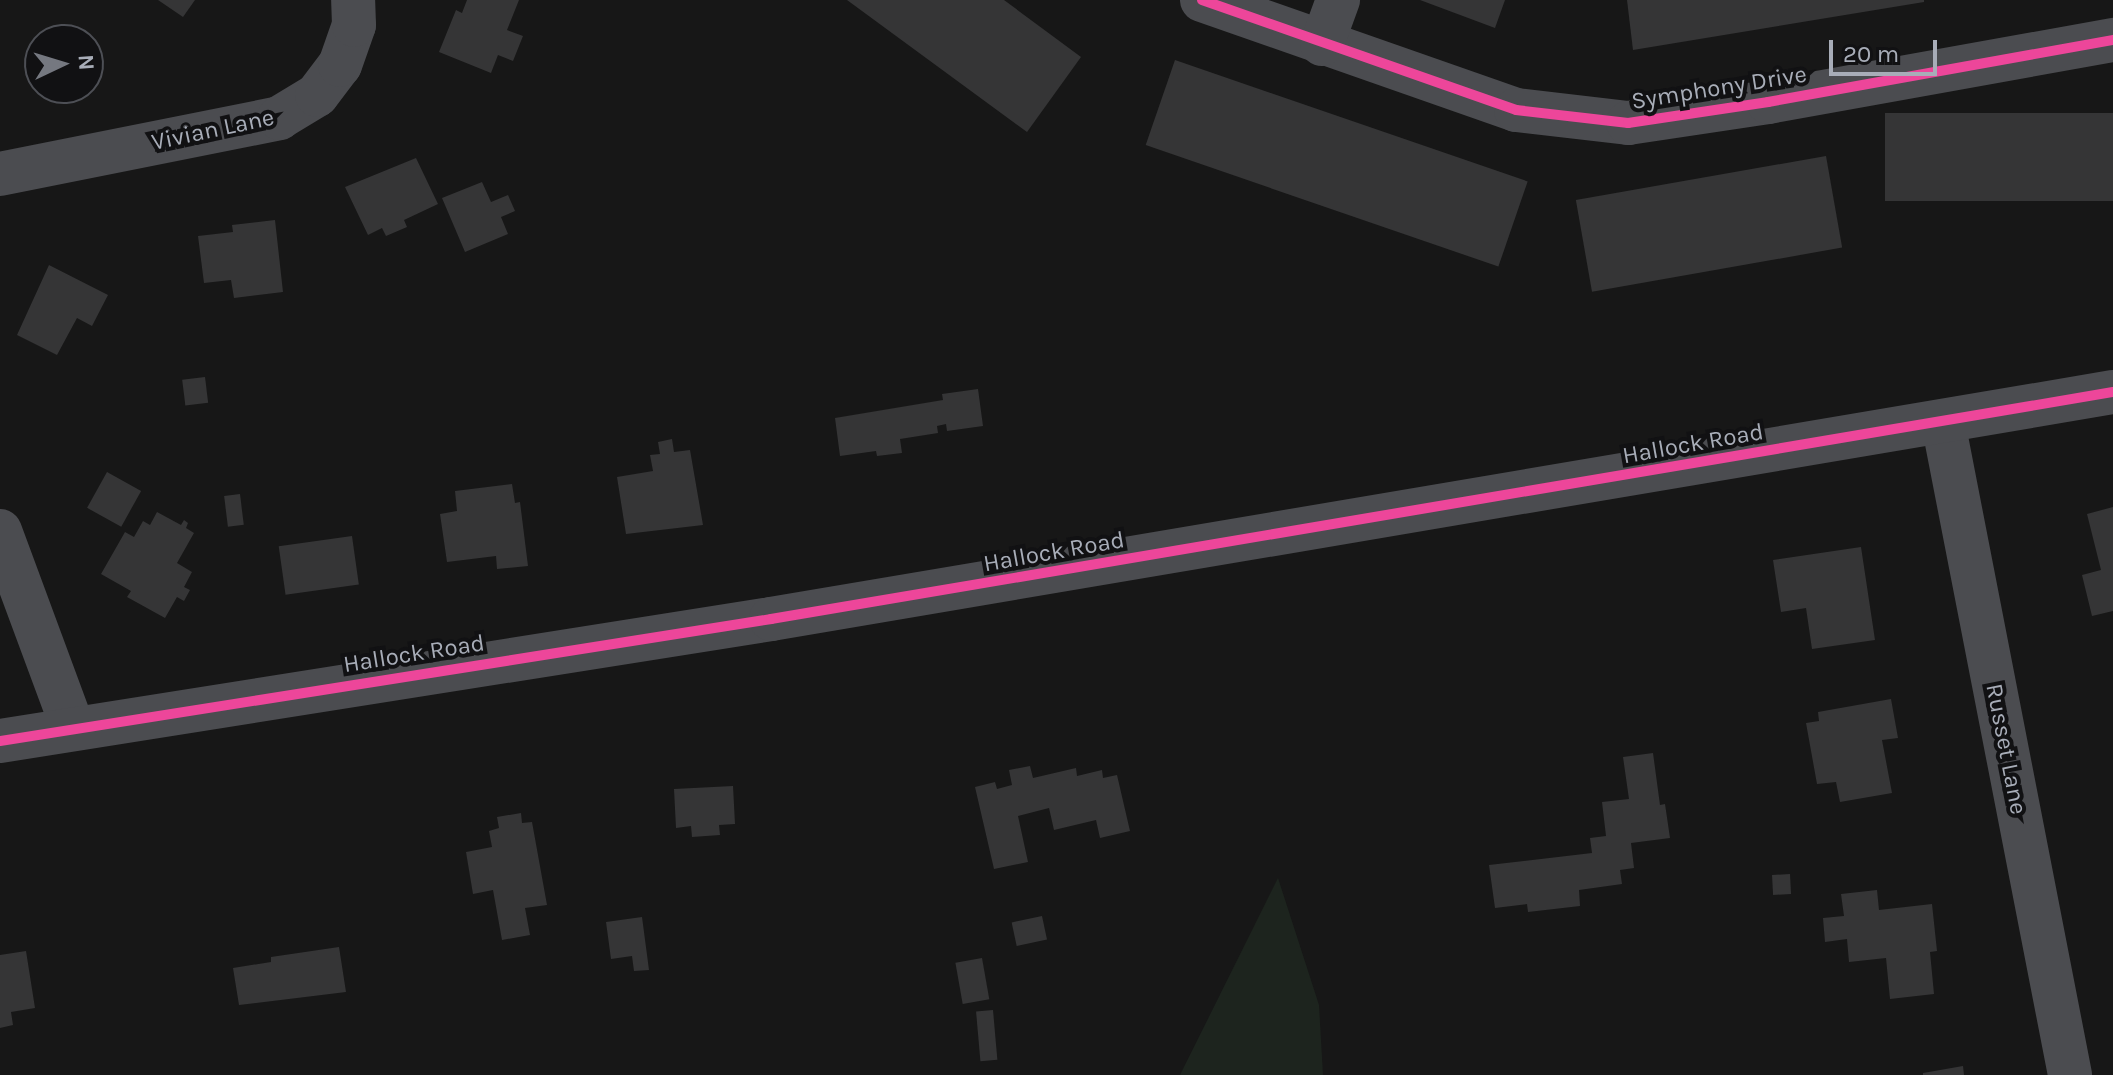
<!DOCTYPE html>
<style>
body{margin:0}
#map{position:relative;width:2113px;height:1075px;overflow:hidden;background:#171717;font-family:Karla,sans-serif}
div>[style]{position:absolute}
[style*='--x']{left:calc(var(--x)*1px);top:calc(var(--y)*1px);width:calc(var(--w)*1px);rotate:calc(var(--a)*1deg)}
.green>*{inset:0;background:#1d241e}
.building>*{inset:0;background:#353536;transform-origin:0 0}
.minor>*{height:44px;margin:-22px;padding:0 22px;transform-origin:22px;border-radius:22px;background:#4b4c50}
.cycleway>*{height:10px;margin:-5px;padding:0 5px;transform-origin:5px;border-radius:5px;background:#ed469a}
span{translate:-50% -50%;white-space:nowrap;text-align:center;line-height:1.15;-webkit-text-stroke:8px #111113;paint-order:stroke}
.street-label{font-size:24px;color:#a8adb8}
.north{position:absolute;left:24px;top:24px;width:80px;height:80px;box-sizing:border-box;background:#111113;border:2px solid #4d4f55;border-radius:50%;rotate:86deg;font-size:22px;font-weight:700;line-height:32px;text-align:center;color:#a8adb8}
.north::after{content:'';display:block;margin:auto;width:28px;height:36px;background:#757880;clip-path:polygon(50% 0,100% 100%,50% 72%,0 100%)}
.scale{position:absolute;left:1829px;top:40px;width:108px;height:36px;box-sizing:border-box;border:4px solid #a8adb8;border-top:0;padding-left:10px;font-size:24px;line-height:28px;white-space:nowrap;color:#a8adb8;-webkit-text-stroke:6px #111113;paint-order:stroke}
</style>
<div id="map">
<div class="green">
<div style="clip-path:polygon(1278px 878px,1319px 1005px,1323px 1075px,1180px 1075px)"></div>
</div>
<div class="building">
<div style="clip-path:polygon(158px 0,195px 0,183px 17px)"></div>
<div style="clip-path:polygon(467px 0,519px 0,507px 30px,523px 36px,513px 61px,498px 55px,491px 73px,439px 52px,456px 10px,462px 13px)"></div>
<div style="clip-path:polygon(847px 0,1004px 0,1081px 57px,1027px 132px)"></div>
<div style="clip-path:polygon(1420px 0,1505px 0,1495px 28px)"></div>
<div style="clip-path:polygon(1627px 0,1924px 0,1924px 2px,1633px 50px)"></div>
<div style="left:1175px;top:60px;width:373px;height:90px;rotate:19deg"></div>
<div style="left:2113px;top:113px;width:88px;height:228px;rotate:90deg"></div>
<div style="left:1826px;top:156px;width:93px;height:254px;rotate:80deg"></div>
<div style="clip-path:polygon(416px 158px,438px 204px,404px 220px,407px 227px,386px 236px,382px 228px,368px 235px,345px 187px)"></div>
<div style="clip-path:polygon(482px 182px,491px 202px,508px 195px,515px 211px,501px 217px,508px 234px,465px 252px,442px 198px)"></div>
<div style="clip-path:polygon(275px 220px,283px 292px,234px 298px,231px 280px,204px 283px,198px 236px,233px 232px,232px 225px)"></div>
<div style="clip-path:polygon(49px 265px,108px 295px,92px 326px,77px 318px,57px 355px,17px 335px)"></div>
<div style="left:205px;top:377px;width:26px;height:23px;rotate:83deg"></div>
<div style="clip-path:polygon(978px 389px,983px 426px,947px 431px,946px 424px,937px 426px,938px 433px,900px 439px,902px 453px,877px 456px,876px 451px,840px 456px,835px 418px,943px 400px,942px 394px)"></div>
<div style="clip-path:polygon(672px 439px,674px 452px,690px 450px,703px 525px,626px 534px,617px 477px,653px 471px,650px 455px,660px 454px,658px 442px)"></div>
<div style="left:107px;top:472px;width:39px;height:41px;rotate:29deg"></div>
<div style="clip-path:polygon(512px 484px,515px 503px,520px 502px,528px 566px,497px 569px,496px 556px,447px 562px,440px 514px,457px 511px,455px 491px)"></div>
<div style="left:240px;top:494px;width:31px;height:16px;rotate:83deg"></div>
<div style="clip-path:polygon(2113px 507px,2113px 611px,2092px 616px,2082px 575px,2101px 570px,2087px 514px)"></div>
<div style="clip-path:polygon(157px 512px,181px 525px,184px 520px,188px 523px,186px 528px,194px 533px,177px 563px,192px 572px,184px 587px,190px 590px,184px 601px,177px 597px,165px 618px,127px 597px,131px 591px,101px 574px,125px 532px,134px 537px,143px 521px,150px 525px)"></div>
<div style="left:352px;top:536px;width:49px;height:74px;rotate:82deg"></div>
<div style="clip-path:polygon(1861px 547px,1875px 640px,1812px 649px,1806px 608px,1781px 612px,1773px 560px)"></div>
<div style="clip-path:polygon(1891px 699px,1898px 738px,1882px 740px,1892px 793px,1840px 802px,1836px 782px,1817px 784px,1806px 723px,1819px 721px,1818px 712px)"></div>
<div style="clip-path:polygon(1653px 753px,1660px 805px,1665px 804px,1670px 838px,1631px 843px,1634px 868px,1620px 870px,1622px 884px,1579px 890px,1580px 906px,1528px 912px,1527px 904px,1495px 908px,1489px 865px,1592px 853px,1590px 838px,1606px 836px,1602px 802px,1629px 799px,1623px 757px)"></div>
<div style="clip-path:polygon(1030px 766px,1033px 778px,1076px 768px,1077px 776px,1102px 770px,1103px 778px,1117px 775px,1130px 831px,1100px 838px,1096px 820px,1054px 830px,1049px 808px,1018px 816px,1028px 862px,994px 869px,975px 787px,995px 782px,997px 789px,1012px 785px,1009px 770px)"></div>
<div style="clip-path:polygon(733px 786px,735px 824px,719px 825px,720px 835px,692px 837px,691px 826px,676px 828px,674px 789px)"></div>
<div style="clip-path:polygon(521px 813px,522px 823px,532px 822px,547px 905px,525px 908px,530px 935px,502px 940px,493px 890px,473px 894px,466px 852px,492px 847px,489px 831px,499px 828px,497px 817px)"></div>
<div style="left:1790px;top:874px;width:20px;height:18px;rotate:87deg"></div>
<div style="clip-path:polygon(1877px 890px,1879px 910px,1932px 904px,1937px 951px,1930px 952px,1934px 994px,1890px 999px,1886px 958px,1849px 962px,1847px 939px,1825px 942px,1823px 918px,1844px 916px,1841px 894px)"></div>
<div style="left:1042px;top:916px;width:24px;height:31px;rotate:78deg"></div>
<div style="clip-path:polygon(642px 917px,649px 970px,634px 971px,632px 956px,611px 959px,606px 922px)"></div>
<div style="clip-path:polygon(339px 947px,346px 992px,239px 1005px,233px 968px,271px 962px,271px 957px)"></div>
<div style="clip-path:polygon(26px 951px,35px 1008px,11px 1012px,13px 1025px,0 1028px,0 955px)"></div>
<div style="left:982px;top:958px;width:42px;height:27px;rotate:80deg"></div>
<div style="left:993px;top:1010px;width:50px;height:17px;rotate:85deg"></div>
<div style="clip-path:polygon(1963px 1066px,1964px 1075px,1923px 1075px,1923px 1073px)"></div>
</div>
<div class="minor">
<div style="--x:1202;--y:0;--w:333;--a:19.3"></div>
<div style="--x:1516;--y:110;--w:113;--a:6.6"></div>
<div style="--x:1628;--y:123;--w:142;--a:-8.5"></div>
<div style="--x:1768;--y:102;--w:351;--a:-10.2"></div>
<div style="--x:1322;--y:44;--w:47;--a:-70"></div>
<div style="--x:0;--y:174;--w:285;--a:-11.3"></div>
<div style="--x:279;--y:118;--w:44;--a:-31.2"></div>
<div style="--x:317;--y:95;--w:38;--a:-53"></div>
<div style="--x:340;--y:65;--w:42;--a:-70.7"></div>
<div style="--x:354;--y:25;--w:25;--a:-92"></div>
<div style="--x:1943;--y:422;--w:665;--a:78.99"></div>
<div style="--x:0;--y:531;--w:210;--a:69.7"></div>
<div style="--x:0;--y:741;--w:781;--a:-8.99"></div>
<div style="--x:771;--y:619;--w:1361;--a:-9.6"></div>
</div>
<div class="cycleway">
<div style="--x:1202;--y:0;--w:333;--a:19.3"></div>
<div style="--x:1516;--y:110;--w:113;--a:6.6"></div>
<div style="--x:1628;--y:123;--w:142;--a:-8.5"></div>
<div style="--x:1768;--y:102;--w:351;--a:-10.2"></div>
<div style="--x:0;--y:741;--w:781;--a:-8.99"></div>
<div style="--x:771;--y:619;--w:1361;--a:-9.6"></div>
</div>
<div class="street-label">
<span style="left:1719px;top:88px;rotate:-9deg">Symphony Drive</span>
<span style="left:213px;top:130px;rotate:-12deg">Vivian Lane</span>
<span style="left:1693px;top:444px;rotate:-10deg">Hallock Road</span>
<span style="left:1054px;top:552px;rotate:-10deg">Hallock Road</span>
<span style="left:414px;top:654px;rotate:-9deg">Hallock Road</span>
<span style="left:2006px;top:749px;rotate:79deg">Russet Lane</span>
</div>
<div class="north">N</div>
<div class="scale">20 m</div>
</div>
